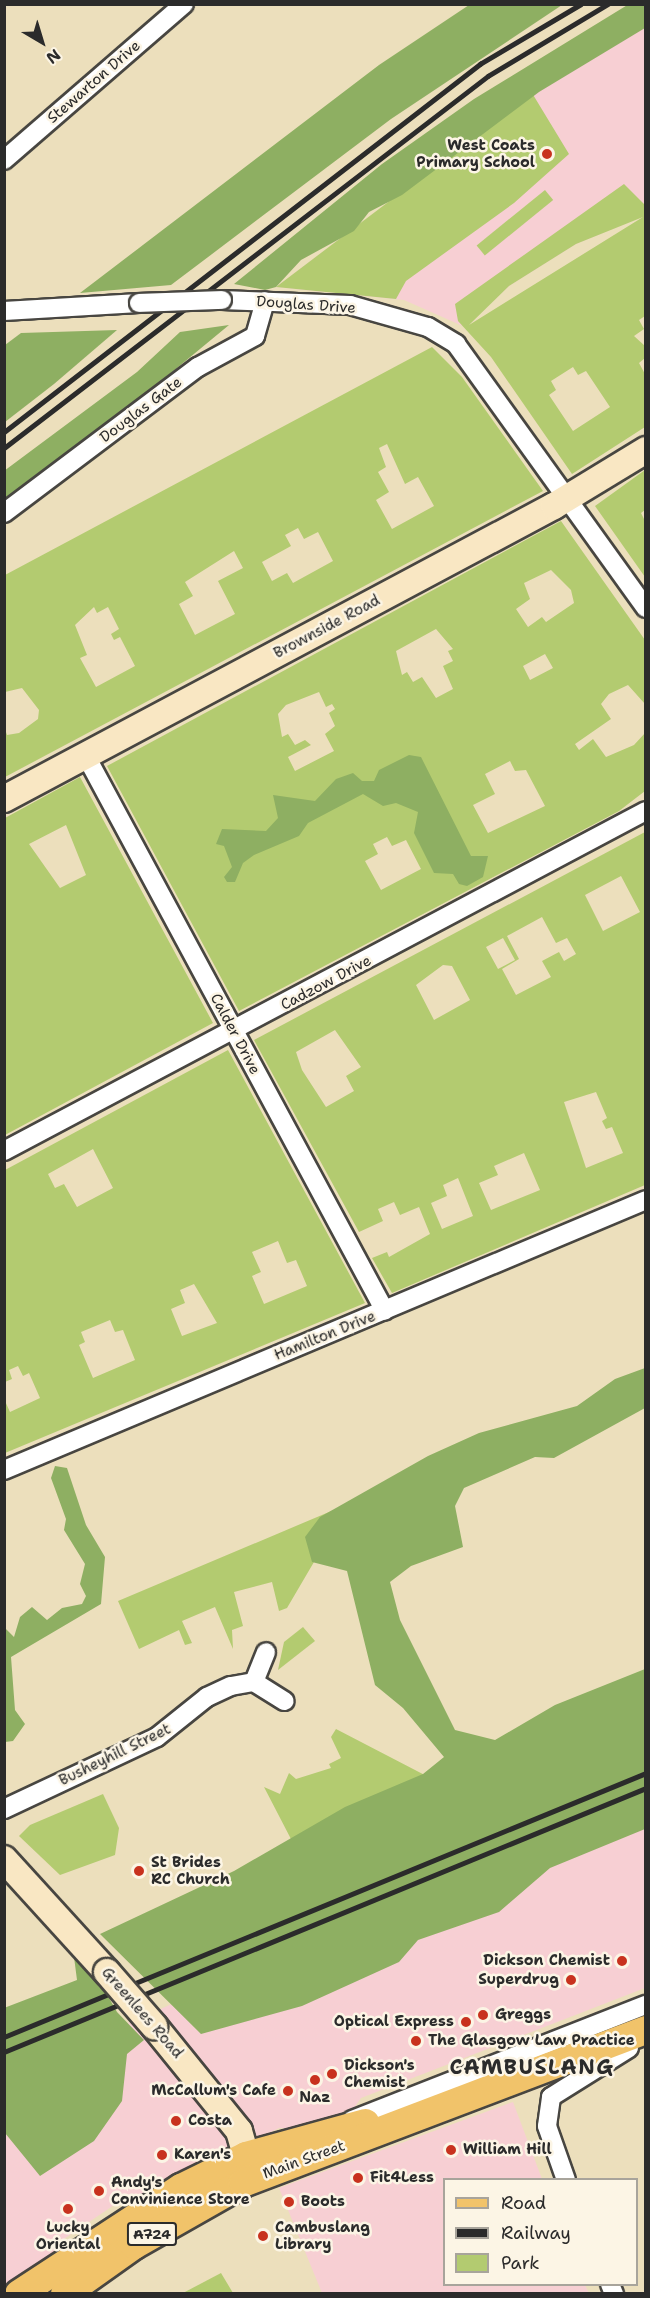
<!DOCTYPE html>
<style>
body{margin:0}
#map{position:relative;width:650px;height:2298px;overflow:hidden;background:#ecdfbc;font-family:"Shantell Sans",sans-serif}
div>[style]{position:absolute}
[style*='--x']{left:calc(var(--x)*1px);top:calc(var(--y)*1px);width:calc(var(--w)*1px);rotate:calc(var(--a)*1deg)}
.built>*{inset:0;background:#f7cfd3}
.green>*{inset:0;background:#b3cb70;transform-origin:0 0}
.forest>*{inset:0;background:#8eaf62}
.roads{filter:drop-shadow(2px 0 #484641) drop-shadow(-2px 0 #484641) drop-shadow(0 2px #484641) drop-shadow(0 -2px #484641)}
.street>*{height:18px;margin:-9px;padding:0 9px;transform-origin:9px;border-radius:9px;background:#fff}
.secondary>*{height:26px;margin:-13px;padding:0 13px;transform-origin:13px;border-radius:13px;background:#f9e7c3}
.primary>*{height:28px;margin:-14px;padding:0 14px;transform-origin:14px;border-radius:14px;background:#f1c36a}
.rail>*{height:4.5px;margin:-2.25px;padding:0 2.25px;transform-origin:2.25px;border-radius:2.25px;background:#2b2b2b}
.bridges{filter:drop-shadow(2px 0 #484641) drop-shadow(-2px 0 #484641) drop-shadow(0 2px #484641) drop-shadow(0 -2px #484641)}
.street-bridge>*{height:18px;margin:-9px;padding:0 9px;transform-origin:9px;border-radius:9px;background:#fff}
.secondary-bridge>*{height:26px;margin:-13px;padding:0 13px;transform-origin:13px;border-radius:13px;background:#f9e7c3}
.dots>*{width:16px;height:16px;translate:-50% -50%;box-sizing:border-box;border:3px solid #fcf5e5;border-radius:50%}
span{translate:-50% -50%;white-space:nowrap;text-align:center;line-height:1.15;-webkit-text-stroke:5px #fcf5e5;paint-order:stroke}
.shield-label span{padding:2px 4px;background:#fcf5e5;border:2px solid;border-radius:4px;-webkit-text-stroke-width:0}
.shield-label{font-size:14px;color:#2b2b2b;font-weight:700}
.street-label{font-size:15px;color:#2b2b2b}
.poi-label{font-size:15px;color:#2b2b2b;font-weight:700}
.right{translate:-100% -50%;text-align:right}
.left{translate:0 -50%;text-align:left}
.district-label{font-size:21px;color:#2b2b2b;font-weight:700;letter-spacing:1.5px}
.frame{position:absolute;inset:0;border:6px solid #2b2b2b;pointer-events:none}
.legend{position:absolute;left:443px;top:2178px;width:195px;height:108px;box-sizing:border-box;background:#fcf5e5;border:2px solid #a8a49b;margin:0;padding:8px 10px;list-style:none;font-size:18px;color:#2b2b2b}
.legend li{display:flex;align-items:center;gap:12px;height:30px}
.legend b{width:30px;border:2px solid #a8a49b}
.north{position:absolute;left:12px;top:12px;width:60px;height:60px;-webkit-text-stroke:4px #fcf5e5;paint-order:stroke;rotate:142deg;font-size:16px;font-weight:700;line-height:24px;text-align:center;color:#2b2b2b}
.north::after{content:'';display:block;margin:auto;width:21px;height:27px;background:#2b2b2b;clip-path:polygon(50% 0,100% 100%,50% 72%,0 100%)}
</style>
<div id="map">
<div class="built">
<div style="clip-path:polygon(645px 23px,645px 215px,576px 244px,509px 286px,465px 327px,404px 300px,276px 287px,547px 83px)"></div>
<div style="clip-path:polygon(645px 1809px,645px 1988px,361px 2098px,349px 2115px,304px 2129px,279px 2128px,136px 2200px,117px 2203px,58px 2243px,57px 2254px,26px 2278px,5px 2285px,5px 2076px,297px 1950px)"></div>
<div style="clip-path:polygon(513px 2102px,542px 2179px,444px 2180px,444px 2284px,585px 2285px,589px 2293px,322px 2293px,279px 2188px)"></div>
</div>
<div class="green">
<div style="clip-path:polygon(532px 93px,569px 154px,514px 203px,406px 281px,396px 299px,276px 287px)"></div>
<div style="clip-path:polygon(evenodd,624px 184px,645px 205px,645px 316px,639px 320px,644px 329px,634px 336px,645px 346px,645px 358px,639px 363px,645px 374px,645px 427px,572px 474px,491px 357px,458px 321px,455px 304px,624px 184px,643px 217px,469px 325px,509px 286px,576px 244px,643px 217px,624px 184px,573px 367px,578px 375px,586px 371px,610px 407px,573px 431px,549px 395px,556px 390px,551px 381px,573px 367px)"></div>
<div style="left:545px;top:190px;width:13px;height:88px;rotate:51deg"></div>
<div style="clip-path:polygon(evenodd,432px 347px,462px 377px,543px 491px,5px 777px,5px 729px,7px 735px,19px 733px,38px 719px,39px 710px,22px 688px,5px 692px,5px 575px,432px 347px,387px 444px,405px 484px,418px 477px,434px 506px,392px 529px,376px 500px,389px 492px,378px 472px,386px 467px,379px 448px,387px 444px,432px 347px,298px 528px,304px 539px,318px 532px,333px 561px,293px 583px,287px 573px,272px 581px,262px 562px,291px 546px,285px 535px,298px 528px,432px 347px,234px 551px,243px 568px,218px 581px,235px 614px,195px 635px,179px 604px,193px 596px,185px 582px,234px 551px,432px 347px,94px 607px,97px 613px,108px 607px,119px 629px,111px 634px,114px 640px,120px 637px,135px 666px,96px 687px,80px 658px,87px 655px,75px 625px,94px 607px)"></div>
<div style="clip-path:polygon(645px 470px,645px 510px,641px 513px,645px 521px,645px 577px,595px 506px)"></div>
<div style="clip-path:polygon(evenodd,561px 521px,645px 640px,645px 704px,628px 685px,609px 694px,601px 704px,611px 719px,575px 744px,579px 750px,593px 739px,606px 757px,634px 745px,645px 733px,645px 791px,619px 811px,239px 1011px,107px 766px,561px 521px,551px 570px,571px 590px,574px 603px,546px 622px,542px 617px,528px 627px,516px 609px,530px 599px,524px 583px,551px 570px,561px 521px,436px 629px,453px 649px,448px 651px,453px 661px,443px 666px,453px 689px,436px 698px,422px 677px,413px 682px,407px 672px,402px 675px,396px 651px,436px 629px,561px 521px,545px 654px,553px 668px,530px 680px,523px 666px,545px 654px,561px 521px,319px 692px,326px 707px,332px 704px,335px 709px,329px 713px,335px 726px,325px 734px,334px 751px,295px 771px,288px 757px,311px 745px,305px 740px,295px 745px,288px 734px,282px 737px,278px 714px,286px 705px,319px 692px,561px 521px,510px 761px,515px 771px,526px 770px,545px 806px,488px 833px,473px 805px,495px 794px,485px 774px,510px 761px,561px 521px,387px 837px,392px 846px,406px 840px,421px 869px,381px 890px,365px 861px,378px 854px,373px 844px,387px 837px)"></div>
<div style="clip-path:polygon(evenodd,80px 777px,213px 1023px,5px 1135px,5px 818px,80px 777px,66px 825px,86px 875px,60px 888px,29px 844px,66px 825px)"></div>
<div style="clip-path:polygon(evenodd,645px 832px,645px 1185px,392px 1293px,372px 1258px,387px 1252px,389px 1257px,430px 1234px,419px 1207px,400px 1215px,394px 1202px,378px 1209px,383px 1221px,359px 1232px,254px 1040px,645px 832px,621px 876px,640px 912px,603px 931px,585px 895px,621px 876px,645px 832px,542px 917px,556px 943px,567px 938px,576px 954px,564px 961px,559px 952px,542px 961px,551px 977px,516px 995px,502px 969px,519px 959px,507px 936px,542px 917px,645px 832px,503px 938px,515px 960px,498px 969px,486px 947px,503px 938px,645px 832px,443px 965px,452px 966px,470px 1000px,434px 1020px,416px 985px,443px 965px,645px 832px,335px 1030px,361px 1067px,346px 1076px,354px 1091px,326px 1107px,302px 1070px,296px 1052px,335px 1030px,645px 832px,596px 1092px,607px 1118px,602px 1121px,606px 1129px,612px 1127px,623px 1153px,586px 1168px,564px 1102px,596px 1092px,645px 832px,524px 1153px,540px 1190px,491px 1210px,479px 1183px,498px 1175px,494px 1166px,524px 1153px,645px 832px,458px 1178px,473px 1216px,442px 1229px,431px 1203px,447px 1196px,443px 1185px,458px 1178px)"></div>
<div style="clip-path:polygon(evenodd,228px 1050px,365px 1303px,5px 1453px,5px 1401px,10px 1412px,40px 1398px,29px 1373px,23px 1376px,18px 1366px,9px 1370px,12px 1379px,5px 1382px,5px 1170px,228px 1050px,93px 1149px,113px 1188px,77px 1207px,64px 1184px,55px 1188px,48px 1174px,93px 1149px,228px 1050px,278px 1241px,287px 1263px,296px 1260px,307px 1286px,264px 1304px,252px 1276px,261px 1272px,252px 1252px,278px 1241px,228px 1050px,194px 1284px,217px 1323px,182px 1336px,171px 1309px,185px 1303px,180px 1290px,194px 1284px,228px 1050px,110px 1320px,115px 1332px,123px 1330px,135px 1360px,93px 1378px,79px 1345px,85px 1342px,81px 1332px,110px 1320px)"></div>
<div style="clip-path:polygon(348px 1504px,287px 1608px,279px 1611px,272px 1582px,234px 1592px,243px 1626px,232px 1630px,233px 1649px,215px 1607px,182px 1621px,192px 1643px,185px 1645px,179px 1630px,139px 1649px,118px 1601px)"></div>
<div style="clip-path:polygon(303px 1627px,315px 1641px,278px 1670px,284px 1642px)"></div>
<div style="clip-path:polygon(336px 1729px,442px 1784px,292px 1841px,264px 1787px,280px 1794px,289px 1773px,296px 1779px,331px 1768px,329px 1764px,341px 1758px,331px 1737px)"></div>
<div style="clip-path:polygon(103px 1794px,119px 1828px,115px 1855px,60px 1875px,19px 1836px,30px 1825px)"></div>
<div style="clip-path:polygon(221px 2273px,233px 2293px,183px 2293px)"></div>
</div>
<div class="forest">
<div style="clip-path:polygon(629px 4px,645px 5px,645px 28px,539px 92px,402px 195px,369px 212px,354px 231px,301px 260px,276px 287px,265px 290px,234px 284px,382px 164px,474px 99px)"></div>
<div style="clip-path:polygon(469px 5px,562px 5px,391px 119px,171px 285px,80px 293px,379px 65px)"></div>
<div style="clip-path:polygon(229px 325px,91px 439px,5px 501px,4px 471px,137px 372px,180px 332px)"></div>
<div style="clip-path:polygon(117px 330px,54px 384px,5px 422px,5px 345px,21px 333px)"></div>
<div style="clip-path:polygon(409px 755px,421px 757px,471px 856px,488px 856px,483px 877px,467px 886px,459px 884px,453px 874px,434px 873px,414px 833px,418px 812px,396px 803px,383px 806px,363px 794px,308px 823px,299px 836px,254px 855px,243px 863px,235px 882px,227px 882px,224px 877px,232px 867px,224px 846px,216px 844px,222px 829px,266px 831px,278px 818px,273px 795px,315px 801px,336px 779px,353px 773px,362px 781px,374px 781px,379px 770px)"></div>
<div style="clip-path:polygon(645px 1368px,645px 1408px,554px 1458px,535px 1457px,464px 1488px,455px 1506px,463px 1547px,411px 1566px,390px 1582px,400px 1620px,455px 1730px,495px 1740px,555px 1705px,645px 1669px,645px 1829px,550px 1868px,499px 1912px,418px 1940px,399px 1962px,302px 2006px,201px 2034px,100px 1934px,234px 1871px,345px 1807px,423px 1774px,444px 1757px,403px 1708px,375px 1685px,347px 1571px,312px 1562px,305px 1537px,320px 1517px,428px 1456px,479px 1433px,577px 1406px,615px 1379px)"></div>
<div style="clip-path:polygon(55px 1466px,67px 1468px,86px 1525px,105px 1557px,101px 1604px,11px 1657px,15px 1710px,25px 1724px,13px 1741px,5px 1742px,5px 1628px,14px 1637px,20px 1617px,32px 1607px,47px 1620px,62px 1608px,82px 1604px,86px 1596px,80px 1584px,85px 1564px,64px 1530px,66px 1519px,51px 1478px)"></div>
<div style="clip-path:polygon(85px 1956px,117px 2012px,144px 2040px,127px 2054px,122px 2101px,94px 2141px,40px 2176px,5px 2133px,4px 2008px,77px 1980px,74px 1957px)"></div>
</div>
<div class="roads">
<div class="street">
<div style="--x:4;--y:160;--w:238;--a:-40.9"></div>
<div style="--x:222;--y:300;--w:128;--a:2.2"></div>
<div style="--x:350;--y:305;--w:81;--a:15.8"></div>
<div style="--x:428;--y:327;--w:33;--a:31"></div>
<div style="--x:456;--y:344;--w:325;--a:54.3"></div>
<div style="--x:4;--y:311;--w:135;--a:-3.4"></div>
<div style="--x:4;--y:513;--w:243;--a:-37"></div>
<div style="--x:198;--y:367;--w:65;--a:-28.5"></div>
<div style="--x:255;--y:336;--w:36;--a:-74"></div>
<div style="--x:86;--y:756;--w:630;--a:61.69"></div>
<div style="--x:4;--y:1151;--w:726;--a:-27.91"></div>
<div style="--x:4;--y:1470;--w:696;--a:-22.81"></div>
<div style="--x:254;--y:1682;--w:32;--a:-68"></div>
<div style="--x:4;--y:1809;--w:169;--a:-25.2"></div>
<div style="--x:157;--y:1737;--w:64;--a:-38.7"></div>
<div style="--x:207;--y:1697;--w:26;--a:-25"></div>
<div style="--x:231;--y:1686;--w:23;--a:-10"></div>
<div style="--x:254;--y:1682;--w:36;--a:32"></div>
<div style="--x:352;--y:2120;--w:316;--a:-21.4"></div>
<div style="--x:566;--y:2180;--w:57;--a:-109.4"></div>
<div style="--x:547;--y:2126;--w:29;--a:-82"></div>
<div style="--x:551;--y:2097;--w:92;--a:-32.1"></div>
<div style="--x:610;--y:2284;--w:11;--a:68"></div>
</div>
<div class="secondary">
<div style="--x:4;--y:799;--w:623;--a:-28.05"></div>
<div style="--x:554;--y:506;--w:108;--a:-31.3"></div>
<div style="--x:4;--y:1859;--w:153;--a:47.7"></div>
<div style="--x:154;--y:2026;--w:135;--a:51"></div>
<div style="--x:239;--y:2131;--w:26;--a:74"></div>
<div style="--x:246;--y:2156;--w:21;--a:98"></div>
</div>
<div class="primary">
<div style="--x:19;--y:2294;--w:194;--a:-33.2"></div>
<div style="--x:181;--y:2188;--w:72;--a:-26.2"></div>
<div style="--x:246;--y:2156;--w:124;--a:-15.4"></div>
<div style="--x:65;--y:2294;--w:85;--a:-35.4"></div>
<div style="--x:134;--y:2245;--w:125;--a:-29.6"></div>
<div style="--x:243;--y:2183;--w:431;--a:-20.8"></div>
</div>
</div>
<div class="rail">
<div style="--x:4;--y:432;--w:602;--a:-37.71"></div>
<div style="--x:480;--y:64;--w:117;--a:-30.7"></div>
<div style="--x:4;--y:448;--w:610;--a:-37.55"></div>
<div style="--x:488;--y:76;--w:140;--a:-31"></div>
<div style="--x:4;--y:2037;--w:694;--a:-22.35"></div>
<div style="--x:4;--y:2052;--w:694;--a:-22.35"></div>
</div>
<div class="bridges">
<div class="street-bridge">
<div style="--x:139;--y:303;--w:83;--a:-2.1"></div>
</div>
<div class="secondary-bridge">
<div style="--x:107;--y:1972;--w:72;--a:49"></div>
</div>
</div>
<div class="dots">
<div style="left:547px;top:154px;background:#c8321e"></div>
<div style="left:139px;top:1871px;background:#c8321e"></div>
<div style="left:622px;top:1961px;background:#c8321e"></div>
<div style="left:571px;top:1980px;background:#c8321e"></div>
<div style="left:483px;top:2015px;background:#c8321e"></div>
<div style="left:466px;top:2022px;background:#c8321e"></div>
<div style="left:416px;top:2041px;background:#c8321e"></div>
<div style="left:332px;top:2074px;background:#c8321e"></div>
<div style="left:315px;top:2080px;background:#c8321e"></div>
<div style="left:288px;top:2091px;background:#c8321e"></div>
<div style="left:176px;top:2121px;background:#c8321e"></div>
<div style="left:451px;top:2150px;background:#c8321e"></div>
<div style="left:162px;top:2155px;background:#c8321e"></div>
<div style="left:358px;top:2178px;background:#c8321e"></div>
<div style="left:99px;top:2191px;background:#c8321e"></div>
<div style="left:289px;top:2202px;background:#c8321e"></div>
<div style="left:68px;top:2209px;background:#c8321e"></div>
<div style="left:263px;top:2236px;background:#c8321e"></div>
</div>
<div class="shield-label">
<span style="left:152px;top:2234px">A724</span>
</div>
<div class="street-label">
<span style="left:94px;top:82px;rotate:-41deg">Stewarton Drive</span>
<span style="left:306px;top:305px;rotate:4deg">Douglas Drive</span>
<span style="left:141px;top:410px;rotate:-37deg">Douglas Gate</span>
<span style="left:327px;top:627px;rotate:-28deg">Brownside Road</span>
<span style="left:326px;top:983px;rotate:-28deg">Cadzow Drive</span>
<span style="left:235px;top:1034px;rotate:62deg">Calder Drive</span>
<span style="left:325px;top:1336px;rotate:-22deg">Hamilton Drive</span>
<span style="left:115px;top:1755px;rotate:-26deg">Busheyhill Street</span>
<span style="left:142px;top:2013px;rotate:49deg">Greenlees Road</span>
<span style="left:304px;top:2160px;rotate:-20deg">Main Street</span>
</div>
<div class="poi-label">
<span class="right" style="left:535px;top:154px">West Coats<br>Primary School</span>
<span class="left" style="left:151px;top:1871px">St Brides<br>RC Church</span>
<span class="right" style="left:610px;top:1961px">Dickson Chemist</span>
<span class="right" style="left:559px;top:1980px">Superdrug</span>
<span class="left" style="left:495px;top:2015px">Greggs</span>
<span class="right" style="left:454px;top:2022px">Optical Express</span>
<span class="left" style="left:428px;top:2041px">The Glasgow Law Practice</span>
<span class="left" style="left:344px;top:2074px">Dickson's<br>Chemist</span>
<span class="right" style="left:276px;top:2091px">McCallum's Cafe</span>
<span style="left:315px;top:2098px">Naz</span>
<span class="left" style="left:188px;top:2121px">Costa</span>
<span class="left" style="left:463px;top:2150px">William Hill</span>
<span class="left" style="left:174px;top:2155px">Karen's</span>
<span class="left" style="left:370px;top:2178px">Fit4Less</span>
<span class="left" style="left:111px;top:2191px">Andy's<br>Convinience Store</span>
<span class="left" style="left:301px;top:2202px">Boots</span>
<span style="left:68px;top:2236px">Lucky<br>Oriental</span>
<span class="left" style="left:275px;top:2236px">Cambuslang<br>Library</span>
</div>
<div class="district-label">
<span style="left:532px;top:2067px">CAMBUSLANG</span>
</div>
<div class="frame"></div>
<ul class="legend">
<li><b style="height:8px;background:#f1c36a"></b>Road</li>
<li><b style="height:8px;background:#2b2b2b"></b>Railway</li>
<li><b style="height:16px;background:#b3cb70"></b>Park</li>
</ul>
<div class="north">N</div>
</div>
